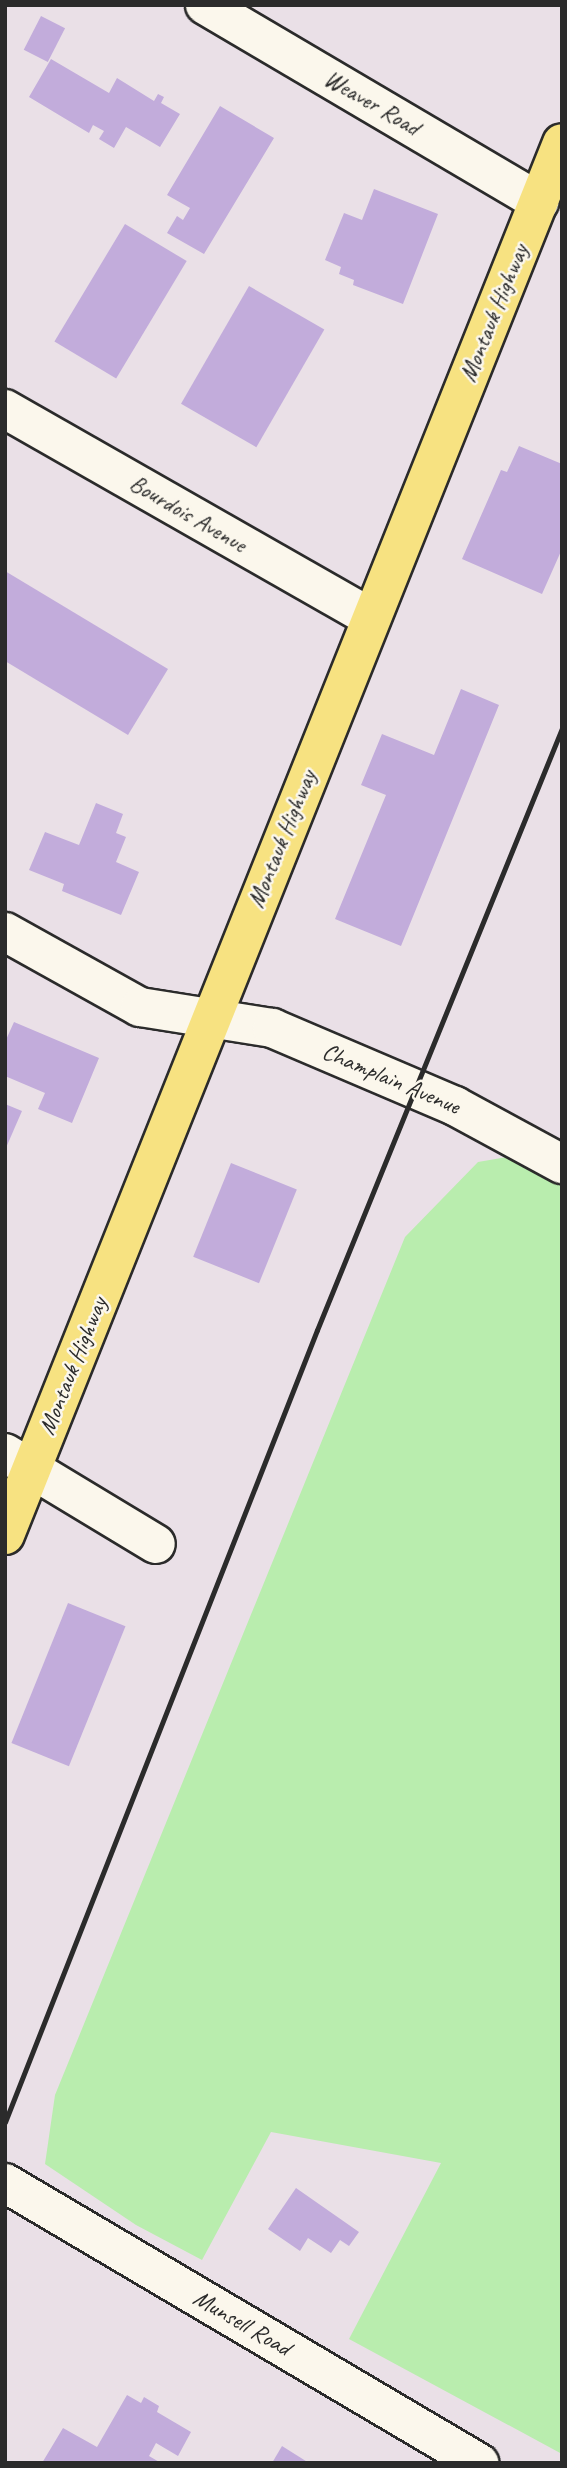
<!DOCTYPE html>
<style>
body{margin:0}
#map{position:relative;width:567px;height:2468px;overflow:hidden;background:#eae0e7;font-family:Caveat,sans-serif}
div>[style]{position:absolute}
[style*='--x']{left:calc(var(--x)*1px);top:calc(var(--y)*1px);width:calc(var(--w)*1px);rotate:calc(var(--a)*1deg)}
.green>*{inset:0;background:#b9edae}
.building>*{inset:0;background:#c2acdb;transform-origin:0 0}
.roads{filter:drop-shadow(2px 0 #2b2b2b) drop-shadow(-2px 0 #2b2b2b) drop-shadow(0 2px #2b2b2b) drop-shadow(0 -2px #2b2b2b)}
.street>*{height:38px;margin:-19px;padding:0 19px;transform-origin:19px;border-radius:19px;background:#fbf7ec}
.primary>*{height:38px;margin:-19px;padding:0 19px;transform-origin:19px;border-radius:19px;background:#f7e281}
.rail>*{height:5px;margin:-2.5px;padding:0 2.5px;transform-origin:2.5px;border-radius:2.5px;background:#2b2b2b}
span{translate:-50% -50%;white-space:nowrap;text-align:center;line-height:1.15;-webkit-text-stroke:5px #fbf7ec;paint-order:stroke}
.street-label{font-size:24px;color:#2b2b2b}
.frame{position:absolute;inset:0;border:7px solid #2b2b2b;pointer-events:none}
</style>
<div id="map">
<div class="green">
<div style="clip-path:polygon(541px 1151px,562px 1167px,562px 2454px,349px 2339px,441px 2163px,271px 2132px,202px 2260px,136px 2225px,45px 2164px,55px 2095px,405px 1237px,478px 1162px)"></div>
</div>
<div class="building">
<div style="left:41px;top:16px;width:27px;height:38px;rotate:27deg"></div>
<div style="clip-path:polygon(51px 59px,109px 93px,117px 78px,154px 101px,158px 94px,164px 97px,161px 103px,180px 114px,160px 147px,126px 127px,114px 148px,99px 139px,104px 131px,93px 125px,89px 133px,29px 97px)"></div>
<div style="clip-path:polygon(220px 106px,274px 138px,204px 254px,167px 233px,177px 216px,183px 220px,190px 208px,167px 195px)"></div>
<div style="clip-path:polygon(374px 189px,438px 214px,403px 304px,353px 285px,354px 280px,339px 274px,341px 267px,325px 260px,344px 213px,362px 220px)"></div>
<div style="left:125px;top:224px;width:72px;height:137px;rotate:31deg"></div>
<div style="left:249px;top:286px;width:87px;height:136px;rotate:30deg"></div>
<div style="clip-path:polygon(519px 446px,562px 464px,562px 549px,542px 594px,462px 559px,501px 470px,507px 472px)"></div>
<div style="clip-path:polygon(5px 571px,168px 669px,128px 735px,5px 661px)"></div>
<div style="clip-path:polygon(461px 689px,499px 705px,401px 946px,335px 919px,386px 795px,361px 785px,382px 734px,434px 755px)"></div>
<div style="clip-path:polygon(96px 803px,123px 814px,116px 833px,126px 837px,116px 862px,139px 872px,121px 915px,62px 891px,64px 884px,29px 870px,45px 832px,79px 845px)"></div>
<div style="clip-path:polygon(14px 1022px,99px 1058px,72px 1123px,38px 1109px,45px 1093px,5px 1076px,5px 1042px)"></div>
<div style="clip-path:polygon(5px 1104px,22px 1111px,5px 1150px)"></div>
<div style="left:231px;top:1163px;width:71px;height:101px;rotate:22deg"></div>
<div style="left:68px;top:1603px;width:62px;height:151px;rotate:22deg"></div>
<div style="clip-path:polygon(296px 2188px,359px 2232px,349px 2246px,340px 2240px,331px 2253px,308px 2238px,300px 2251px,268px 2229px)"></div>
<div style="clip-path:polygon(127px 2395px,141px 2403px,144px 2397px,159px 2406px,157px 2412px,191px 2432px,178px 2456px,156px 2443px,149px 2456px,161px 2463px,42px 2463px,63px 2428px,97px 2447px)"></div>
<div style="clip-path:polygon(282px 2446px,309px 2463px,272px 2463px)"></div>
</div>
<div class="roads">
<div class="street">
<div style="--x:205;--y:5;--w:388;--a:30.5"></div>
<div style="--x:5;--y:409;--w:421;--a:29.7"></div>
<div style="--x:5;--y:932;--w:154;--a:29.1"></div>
<div style="--x:140;--y:1007;--w:134;--a:9"></div>
<div style="--x:272;--y:1028;--w:199;--a:23.1"></div>
<div style="--x:455;--y:1106;--w:122;--a:28.5"></div>
<div style="--x:5;--y:1453;--w:176;--a:31.1"></div>
<div style="--x:5;--y:2183;--w:551;--a:30.57"></div>
</div>
<div class="primary">
<div style="--x:5;--y:1535;--w:1499;--a:-68.19"></div>
</div>
</div>
<div class="rail">
<div style="--x:5;--y:2122;--w:851;--a:-68.5"></div>
<div style="--x:317;--y:1330;--w:650;--a:-67.85"></div>
</div>
<div class="street-label">
<span style="left:372px;top:103px;rotate:30deg">Weaver Road</span>
<span style="left:494px;top:313px;rotate:-68deg">Montauk Highway</span>
<span style="left:188px;top:514px;rotate:30deg">Bourdois Avenue</span>
<span style="left:282px;top:839px;rotate:-68deg">Montauk Highway</span>
<span style="left:391px;top:1079px;rotate:23deg">Champlain Avenue</span>
<span style="left:73px;top:1366px;rotate:-68deg">Montauk Highway</span>
<span style="left:242px;top:2323px;rotate:30deg">Munsell Road</span>
</div>
<div class="frame"></div>
</div>
